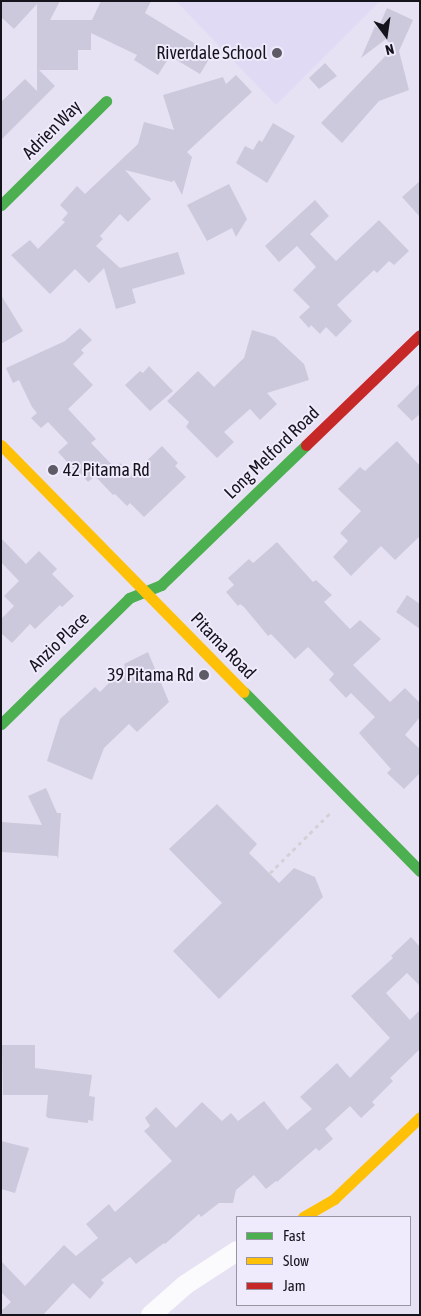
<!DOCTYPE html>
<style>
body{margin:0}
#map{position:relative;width:421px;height:1316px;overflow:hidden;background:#e6e2f3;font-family:"Asap Condensed",sans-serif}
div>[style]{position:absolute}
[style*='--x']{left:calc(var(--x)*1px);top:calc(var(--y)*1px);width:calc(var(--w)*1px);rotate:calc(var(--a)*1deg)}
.built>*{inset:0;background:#e0daf5}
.building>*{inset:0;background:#cdc9dc}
.path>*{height:3px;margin-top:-1.5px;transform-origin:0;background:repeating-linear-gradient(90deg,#d2d2d6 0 4px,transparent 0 8px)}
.street>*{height:20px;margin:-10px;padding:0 10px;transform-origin:10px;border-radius:10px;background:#fbfbfd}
.fast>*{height:11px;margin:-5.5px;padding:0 5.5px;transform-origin:5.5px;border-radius:5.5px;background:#4caf50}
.slow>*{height:11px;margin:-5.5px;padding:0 5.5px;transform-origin:5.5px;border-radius:5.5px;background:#ffc107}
.jam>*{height:11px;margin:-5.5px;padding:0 5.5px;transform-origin:5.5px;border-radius:5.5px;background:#c62828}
.dots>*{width:14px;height:14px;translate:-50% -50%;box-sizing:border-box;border:2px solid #efebfc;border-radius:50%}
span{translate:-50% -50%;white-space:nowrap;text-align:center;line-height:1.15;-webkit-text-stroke:4px #efebfc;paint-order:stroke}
.poi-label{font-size:18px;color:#15131c}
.right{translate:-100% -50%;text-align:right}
.left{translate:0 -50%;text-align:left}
.street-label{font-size:18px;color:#15131c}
.frame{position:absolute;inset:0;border:2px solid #15131c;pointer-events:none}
.legend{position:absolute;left:236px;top:1216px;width:175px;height:90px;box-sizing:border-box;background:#efebfc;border:1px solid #9895a2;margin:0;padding:6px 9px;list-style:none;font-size:15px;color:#15131c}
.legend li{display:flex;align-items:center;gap:10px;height:25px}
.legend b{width:25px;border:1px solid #9895a2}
.north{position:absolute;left:361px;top:10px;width:50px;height:50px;-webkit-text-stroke:4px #efebfc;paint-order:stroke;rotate:166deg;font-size:14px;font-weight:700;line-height:20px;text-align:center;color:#15131c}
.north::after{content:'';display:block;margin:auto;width:18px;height:22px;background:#15131c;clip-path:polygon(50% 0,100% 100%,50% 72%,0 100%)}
</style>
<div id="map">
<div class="built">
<div style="clip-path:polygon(176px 1px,380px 1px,276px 105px)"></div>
</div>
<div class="building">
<div style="clip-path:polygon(1px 1px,60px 1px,50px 20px,92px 20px,101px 1px,151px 1px,145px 13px,212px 54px,200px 74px,170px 56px,158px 75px,134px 60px,137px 55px,91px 33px,91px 50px,78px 50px,78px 70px,39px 70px,55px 86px,1px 140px,1px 102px,25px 79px,37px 91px,37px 4px,14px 29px,1px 17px)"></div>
<div style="clip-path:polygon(387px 8px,413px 20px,399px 51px,409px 90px,379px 101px,342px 143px,321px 123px,393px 48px,386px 39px,361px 58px,375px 26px,378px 28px)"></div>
<div style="clip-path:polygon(325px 63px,337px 76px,319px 89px,309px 78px)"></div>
<div style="clip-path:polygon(236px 75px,252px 92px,187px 152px,192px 157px,182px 195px,174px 180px,172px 182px,125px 170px,151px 199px,128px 222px,120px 214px,100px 236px,103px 239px,96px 246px,120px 268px,178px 252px,185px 274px,132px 289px,136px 303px,116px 309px,104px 268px,89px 283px,75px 269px,50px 294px,11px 255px,30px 240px,38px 249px,65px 222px,62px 220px,68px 213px,60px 205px,77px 186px,85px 194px,138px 144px,144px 122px,174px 130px,163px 95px,223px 77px,226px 84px)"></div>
<div style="clip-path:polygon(273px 123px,295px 136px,267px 183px,236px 163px,245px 146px,253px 150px,259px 140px,262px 142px)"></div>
<div style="clip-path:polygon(420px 181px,420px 217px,402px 197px)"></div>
<div style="clip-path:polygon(229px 184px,247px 219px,236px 237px,232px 228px,207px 241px,187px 205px)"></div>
<div style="clip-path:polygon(315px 200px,329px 216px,310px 234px,336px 261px,379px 220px,409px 251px,394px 265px,389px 261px,377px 273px,374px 270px,337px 305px,352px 321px,336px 337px,326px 327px,320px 334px,311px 325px,309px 328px,299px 317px,310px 307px,293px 290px,316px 267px,297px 246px,279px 262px,265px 246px)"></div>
<div style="clip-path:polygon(1px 295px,23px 331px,1px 344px)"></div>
<div style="clip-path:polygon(80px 328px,92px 340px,81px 350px,84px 353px,73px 364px,93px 385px,68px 409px,96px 439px,91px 443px,115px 468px,120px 463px,132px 475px,162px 446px,178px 463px,175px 466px,186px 477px,144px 517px,130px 503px,127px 506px,115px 494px,113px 495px,95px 476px,88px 482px,80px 473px,78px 474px,58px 452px,68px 443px,48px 422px,41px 428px,31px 418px,37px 413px,32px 407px,19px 380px,13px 383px,6px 368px,65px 341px)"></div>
<div style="clip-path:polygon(252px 330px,275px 337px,304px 364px,309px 380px,267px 393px,277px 404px,260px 420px,250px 409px,224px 432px,234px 442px,217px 458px,186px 427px,189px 422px,167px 401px,198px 371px,214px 387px,244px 358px)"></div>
<div style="clip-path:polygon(149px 366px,173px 391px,150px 411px,125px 385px,140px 371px,143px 373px)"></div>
<div style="clip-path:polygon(420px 383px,420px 414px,412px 421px,397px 406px)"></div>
<div style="clip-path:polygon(397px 441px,420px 466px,420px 536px,395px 560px,381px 546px,351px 576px,333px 557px,348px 541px,340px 533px,361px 511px,338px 489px,360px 467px,365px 471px)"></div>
<div style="clip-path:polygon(1px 538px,26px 564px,39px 551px,57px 569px,52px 574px,74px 596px,62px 607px,60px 605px,35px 629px,30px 624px,12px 643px,1px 633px,1px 619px,14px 606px,4px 596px,19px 581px,1px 562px)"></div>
<div style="clip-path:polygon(277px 542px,313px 582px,316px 580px,332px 595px,324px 602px,350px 629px,360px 620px,381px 639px,353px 665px,390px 702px,405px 688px,420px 703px,420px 717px,405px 735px,420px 749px,420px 773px,404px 789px,387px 773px,391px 769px,359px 733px,375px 717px,351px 693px,346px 698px,329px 680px,334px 674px,308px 647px,295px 659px,271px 634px,268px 636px,244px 607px,240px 604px,238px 606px,226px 592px,234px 585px,228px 578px,249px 559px,253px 563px)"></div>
<div style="clip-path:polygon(407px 595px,420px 604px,420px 629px,396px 612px)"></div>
<div style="clip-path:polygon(148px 652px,169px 702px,137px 732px,129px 724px,104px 748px,92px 780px,47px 761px,60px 719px,95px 687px,100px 692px,125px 667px,124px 664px)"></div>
<div style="clip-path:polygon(46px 788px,57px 813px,61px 813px,58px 859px,57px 856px,1px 852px,1px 822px,42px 825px,28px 796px)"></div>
<div style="clip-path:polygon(217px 804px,257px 844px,249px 853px,279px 883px,294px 868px,315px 877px,323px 897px,219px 999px,173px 951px,222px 903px,169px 849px)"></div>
<div style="clip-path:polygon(411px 937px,420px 947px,420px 986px,407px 973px,386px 993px,410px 1020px,420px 1010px,420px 1049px,390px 1078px,393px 1081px,372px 1102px,375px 1105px,361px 1118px,350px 1106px,325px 1129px,333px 1139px,319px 1151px,316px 1148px,277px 1182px,276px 1181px,266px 1189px,254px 1175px,236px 1190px,233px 1203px,219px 1203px,201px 1217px,199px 1214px,165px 1244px,164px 1243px,136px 1264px,130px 1257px,101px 1280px,104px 1283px,90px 1299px,73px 1283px,43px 1315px,1px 1315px,1px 1311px,11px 1302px,1px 1292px,1px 1261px,25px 1286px,64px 1245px,76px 1256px,98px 1238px,86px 1224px,109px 1204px,115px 1212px,172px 1161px,144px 1131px,150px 1126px,145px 1118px,156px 1107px,176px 1128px,202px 1102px,222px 1121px,231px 1113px,238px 1121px,264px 1101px,287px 1130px,312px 1109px,300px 1097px,337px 1063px,350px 1078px,390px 1038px,351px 996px,393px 958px,391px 956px)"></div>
<div style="clip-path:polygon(2px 1045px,35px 1045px,35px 1068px,92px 1075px,89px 1096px,95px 1097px,93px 1121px,88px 1120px,88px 1123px,48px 1118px,46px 1116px,48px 1095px,3px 1095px)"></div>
<div style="clip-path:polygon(1px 1141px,29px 1148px,15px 1193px,1px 1189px)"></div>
</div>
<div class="path">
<div style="--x:270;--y:873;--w:86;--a:-45"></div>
</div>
<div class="street">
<div style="--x:151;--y:1315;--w:45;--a:-41.4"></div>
<div style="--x:185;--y:1285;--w:62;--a:-33.2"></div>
</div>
<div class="fast">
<div style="--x:1;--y:205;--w:148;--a:-44.7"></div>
<div style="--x:244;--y:692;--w:251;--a:45.5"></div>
<div style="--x:1;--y:724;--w:180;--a:-44.5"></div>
<div style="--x:129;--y:598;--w:35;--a:-22"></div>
<div style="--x:161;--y:585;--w:202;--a:-44"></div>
</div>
<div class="slow">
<div style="--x:1;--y:445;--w:346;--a:45.5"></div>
<div style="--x:303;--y:1217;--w:36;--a:-30"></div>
<div style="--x:334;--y:1199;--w:119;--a:-43.6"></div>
</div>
<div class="jam">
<div style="--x:306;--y:445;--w:158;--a:-44"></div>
</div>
<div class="dots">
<div style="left:277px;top:53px;background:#5e5b67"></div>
<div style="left:53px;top:470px;background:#5e5b67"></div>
<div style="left:204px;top:675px;background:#5e5b67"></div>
</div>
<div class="poi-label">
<span class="right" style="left:267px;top:53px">Riverdale School</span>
<span class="left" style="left:63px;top:470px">42 Pitama Rd</span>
<span class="right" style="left:194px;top:675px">39 Pitama Rd</span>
</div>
<div class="street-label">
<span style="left:52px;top:130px;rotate:-45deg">Adrien Way</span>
<span style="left:272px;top:453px;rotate:-44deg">Long Melford Road</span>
<span style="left:59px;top:642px;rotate:-44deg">Anzio Place</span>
<span style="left:223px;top:646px;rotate:46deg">Pitama Road</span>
</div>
<div class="frame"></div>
<ul class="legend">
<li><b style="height:6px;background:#4caf50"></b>Fast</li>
<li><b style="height:6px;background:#ffc107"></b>Slow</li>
<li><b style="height:6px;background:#c62828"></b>Jam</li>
</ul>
<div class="north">N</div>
</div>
